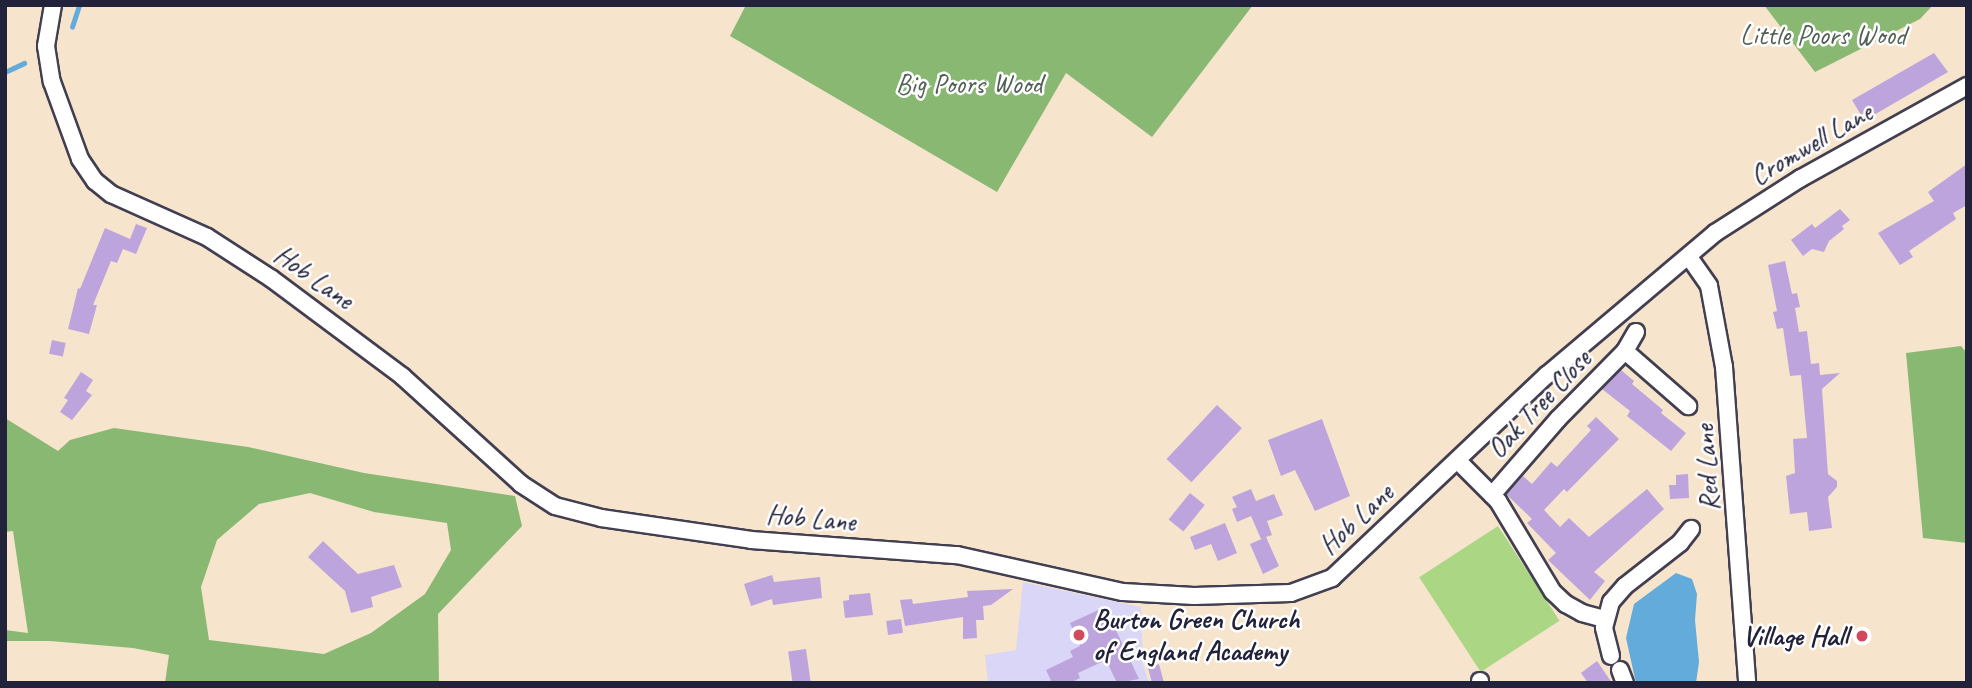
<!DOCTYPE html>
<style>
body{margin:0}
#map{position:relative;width:1972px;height:688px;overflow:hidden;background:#f6e4cd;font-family:Caveat,sans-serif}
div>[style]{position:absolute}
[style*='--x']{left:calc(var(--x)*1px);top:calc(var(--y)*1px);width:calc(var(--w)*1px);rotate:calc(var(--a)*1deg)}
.built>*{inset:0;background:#dad6f7}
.green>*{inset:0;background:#abd784;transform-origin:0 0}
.forest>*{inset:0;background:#88b872}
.water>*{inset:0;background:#63abda}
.stream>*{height:4.5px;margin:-2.25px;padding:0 2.25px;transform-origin:2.25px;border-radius:2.25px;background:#63abda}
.building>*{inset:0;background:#bea4dd;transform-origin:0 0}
.roads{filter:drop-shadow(2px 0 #423f51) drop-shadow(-2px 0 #423f51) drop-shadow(0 2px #423f51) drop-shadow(0 -2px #423f51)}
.minor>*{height:16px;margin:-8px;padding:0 8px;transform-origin:8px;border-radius:8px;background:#fff}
.dots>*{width:19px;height:19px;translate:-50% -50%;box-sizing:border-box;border:4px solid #fff;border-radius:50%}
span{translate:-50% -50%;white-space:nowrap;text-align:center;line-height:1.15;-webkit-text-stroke:5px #fff;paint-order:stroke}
.park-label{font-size:28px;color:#526155}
.street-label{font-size:28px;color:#22223b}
.poi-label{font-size:28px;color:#22223b;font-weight:700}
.left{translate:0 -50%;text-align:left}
.right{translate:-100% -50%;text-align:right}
.frame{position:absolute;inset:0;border:7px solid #22223b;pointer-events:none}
</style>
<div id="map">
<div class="built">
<div style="clip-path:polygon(1023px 582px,1141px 607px,1143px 664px,1149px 683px,988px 683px,985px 655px,1016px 650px)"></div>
</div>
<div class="green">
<div style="left:1498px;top:526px;width:113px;height:94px;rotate:57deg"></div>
</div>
<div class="forest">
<div style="clip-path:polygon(746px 5px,1253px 5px,1152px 137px,1066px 73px,997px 192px,730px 36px)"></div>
<div style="clip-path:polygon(1764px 5px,1933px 5px,1920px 19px,1815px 72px)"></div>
<div style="clip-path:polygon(1961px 346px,1967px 353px,1967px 543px,1923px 538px,1906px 353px)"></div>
<div style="clip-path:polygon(evenodd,5px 418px,58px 451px,70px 440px,114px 428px,248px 447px,364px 473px,515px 496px,522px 526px,438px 614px,439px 683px,165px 683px,169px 655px,133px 648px,50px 641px,5px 641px,5px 630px,28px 633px,13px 531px,5px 532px,5px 418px,310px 493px,374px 512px,447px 523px,451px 550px,425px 594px,371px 633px,324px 654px,209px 640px,201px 587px,217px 540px,259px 504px,310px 493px)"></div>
</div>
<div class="water">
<div style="clip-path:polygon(1676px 573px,1692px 579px,1697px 594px,1695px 620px,1699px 662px,1696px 683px,1636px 683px,1626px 638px,1634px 604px)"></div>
</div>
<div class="stream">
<div style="--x:72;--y:27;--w:23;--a:-72"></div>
<div style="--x:5;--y:72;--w:21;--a:-25"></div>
</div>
<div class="building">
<div style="clip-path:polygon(1934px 53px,1948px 72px,1872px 116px,1869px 110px,1861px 115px,1852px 100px)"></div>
<div style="clip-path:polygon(1967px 164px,1967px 205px,1953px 213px,1956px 219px,1909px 251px,1913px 257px,1900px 265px,1878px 233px,1934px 201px,1928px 192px)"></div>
<div style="clip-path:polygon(1840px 209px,1850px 220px,1842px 226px,1844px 229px,1829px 241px,1824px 252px,1812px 249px,1803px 256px,1791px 240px,1812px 224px,1815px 228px)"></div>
<div style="clip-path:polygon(136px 224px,147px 228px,136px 254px,123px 249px,117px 263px,111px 261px,93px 305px,97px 305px,89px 334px,68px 329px,78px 288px,80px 289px,105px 228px,130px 239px)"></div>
<div style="clip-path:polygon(1785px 261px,1792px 294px,1797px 293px,1800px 307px,1795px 308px,1799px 332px,1807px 331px,1811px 364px,1819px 363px,1820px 375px,1840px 373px,1822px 389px,1828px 474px,1837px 481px,1837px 487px,1828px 497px,1832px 528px,1809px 531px,1807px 512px,1790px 514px,1786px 476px,1795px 473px,1793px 439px,1807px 438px,1801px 375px,1790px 376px,1783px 328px,1777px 329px,1773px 312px,1777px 311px,1768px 265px)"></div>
<div style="left:52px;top:340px;width:14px;height:14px;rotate:12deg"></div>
<div style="clip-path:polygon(1621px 370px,1634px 381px,1632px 384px,1663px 410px,1661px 413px,1686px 433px,1671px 451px,1627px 416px,1630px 411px,1602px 389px)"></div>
<div style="clip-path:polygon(81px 372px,93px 380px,86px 391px,92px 395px,72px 420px,60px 412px,68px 400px,64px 398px)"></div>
<div style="left:1217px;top:405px;width:34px;height:74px;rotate:43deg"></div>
<div style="clip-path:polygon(1596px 417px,1619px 439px,1567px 492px,1564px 489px,1544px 510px,1560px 527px,1569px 518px,1589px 537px,1647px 489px,1664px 509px,1594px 572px,1605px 581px,1590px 600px,1548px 560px,1556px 553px,1527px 523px,1532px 519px,1506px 494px,1523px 476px,1532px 484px,1551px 462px,1557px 467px,1591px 430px,1587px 426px)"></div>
<div style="clip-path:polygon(1322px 419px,1350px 496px,1315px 511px,1295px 470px,1281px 476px,1268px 440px)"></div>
<div style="clip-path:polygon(1688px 474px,1689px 498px,1670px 499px,1669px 485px,1676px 485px,1676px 475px)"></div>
<div style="clip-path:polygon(1251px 489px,1256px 501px,1274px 494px,1283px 515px,1267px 521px,1272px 535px,1266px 537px,1279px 566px,1263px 574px,1250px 544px,1264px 538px,1261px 539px,1251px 516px,1237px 522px,1232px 509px,1237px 507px,1232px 497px)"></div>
<div style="left:1190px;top:493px;width:19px;height:34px;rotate:39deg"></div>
<div style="clip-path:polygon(1225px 523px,1237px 553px,1218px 561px,1211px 544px,1195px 550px,1190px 537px)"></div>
<div style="clip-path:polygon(323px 541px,358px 574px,394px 565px,402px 587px,371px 597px,373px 607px,351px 613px,345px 591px,308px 557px)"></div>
<div style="clip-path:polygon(772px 575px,774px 582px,820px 577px,822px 598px,773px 605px,772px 599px,751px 606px,744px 584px)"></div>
<div style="clip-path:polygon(1013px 589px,991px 605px,983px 606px,984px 620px,976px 620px,977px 638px,963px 639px,963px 617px,905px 626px,900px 600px,912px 599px,913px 604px,968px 597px,967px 591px)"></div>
<div style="clip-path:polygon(870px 593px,873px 615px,845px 618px,843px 601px,849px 600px,849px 595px)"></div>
<div style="clip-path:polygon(1105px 607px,1139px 679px,1117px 683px,1106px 660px,1078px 673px,1080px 678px,1070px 683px,1052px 683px,1046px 670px,1073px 657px,1070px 651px,1080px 646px,1070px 623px)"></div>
<div style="left:901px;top:619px;width:14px;height:15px;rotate:82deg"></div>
<div style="left:806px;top:649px;width:34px;height:18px;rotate:82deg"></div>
<div style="clip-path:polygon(1597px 661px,1612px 683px,1588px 683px,1581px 673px)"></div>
<div style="clip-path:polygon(1159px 664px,1164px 683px,1152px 683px,1148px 668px)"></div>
</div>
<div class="roads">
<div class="minor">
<div style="--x:53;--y:5;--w:42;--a:99.7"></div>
<div style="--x:46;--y:46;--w:36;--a:81"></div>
<div style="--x:52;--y:82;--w:82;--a:70"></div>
<div style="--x:80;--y:159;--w:27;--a:56"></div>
<div style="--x:95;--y:181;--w:21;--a:39"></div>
<div style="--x:111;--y:194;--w:105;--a:24.1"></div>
<div style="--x:207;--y:237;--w:77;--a:32.9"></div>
<div style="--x:272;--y:279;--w:162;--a:36.7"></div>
<div style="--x:402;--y:376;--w:161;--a:42.2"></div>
<div style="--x:521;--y:484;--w:40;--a:32.9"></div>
<div style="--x:555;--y:506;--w:48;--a:14.6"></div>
<div style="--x:601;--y:518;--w:152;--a:8.3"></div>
<div style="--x:751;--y:540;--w:207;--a:4.2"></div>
<div style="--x:957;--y:555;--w:170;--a:12.6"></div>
<div style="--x:1123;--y:592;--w:71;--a:3.2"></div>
<div style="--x:1194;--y:596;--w:97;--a:-1.8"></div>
<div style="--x:1291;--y:593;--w:44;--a:-20.1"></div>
<div style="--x:1332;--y:578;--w:296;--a:-43.4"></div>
<div style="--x:1547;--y:375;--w:220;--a:-40.2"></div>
<div style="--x:1715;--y:233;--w:102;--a:-32.6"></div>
<div style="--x:1801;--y:178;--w:190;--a:-29"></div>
<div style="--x:1689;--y:257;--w:35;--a:55"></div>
<div style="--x:1709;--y:286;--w:82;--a:79.5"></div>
<div style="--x:1724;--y:367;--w:317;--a:85.8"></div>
<div style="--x:1625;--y:351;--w:84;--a:41.1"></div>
<div style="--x:1458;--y:461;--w:57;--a:45"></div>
<div style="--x:1498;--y:501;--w:106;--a:58.9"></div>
<div style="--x:1553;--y:592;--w:18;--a:43"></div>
<div style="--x:1566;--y:604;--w:18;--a:29"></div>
<div style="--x:1582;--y:613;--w:23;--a:15"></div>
<div style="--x:1492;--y:495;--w:101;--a:-49"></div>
<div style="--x:1558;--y:419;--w:95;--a:-45.4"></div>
<div style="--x:1625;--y:351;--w:22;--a:-60"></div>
<div style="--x:1611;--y:656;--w:29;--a:-104"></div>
<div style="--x:1604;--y:628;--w:27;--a:-75"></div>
<div style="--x:1611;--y:602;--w:21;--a:-49"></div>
<div style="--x:1625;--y:586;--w:70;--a:-38"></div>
<div style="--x:1680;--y:543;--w:18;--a:-52"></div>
<div style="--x:1620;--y:670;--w:14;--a:69"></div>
<div style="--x:1480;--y:683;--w:2;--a:-90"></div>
</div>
</div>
<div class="dots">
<div style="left:1079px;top:635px;background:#d1495b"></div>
<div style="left:1862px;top:636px;background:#d1495b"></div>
</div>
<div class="park-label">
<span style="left:1823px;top:35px">Little Poors Wood</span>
<span style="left:969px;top:84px">Big Poors Wood</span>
</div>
<div class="street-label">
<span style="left:1811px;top:144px;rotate:-30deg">Cromwell Lane</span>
<span style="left:314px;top:277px;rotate:35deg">Hob Lane</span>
<span style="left:1539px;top:404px;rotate:-47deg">Oak Tree Close</span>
<span style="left:1707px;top:468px;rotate:-94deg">Red Lane</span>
<span style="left:811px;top:518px;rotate:5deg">Hob Lane</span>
<span style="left:1356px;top:519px;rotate:-43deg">Hob Lane</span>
</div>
<div class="poi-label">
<span class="left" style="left:1093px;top:635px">Burton Green Church<br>of England Academy</span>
<span class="right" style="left:1848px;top:636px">Village Hall</span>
</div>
<div class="frame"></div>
</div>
